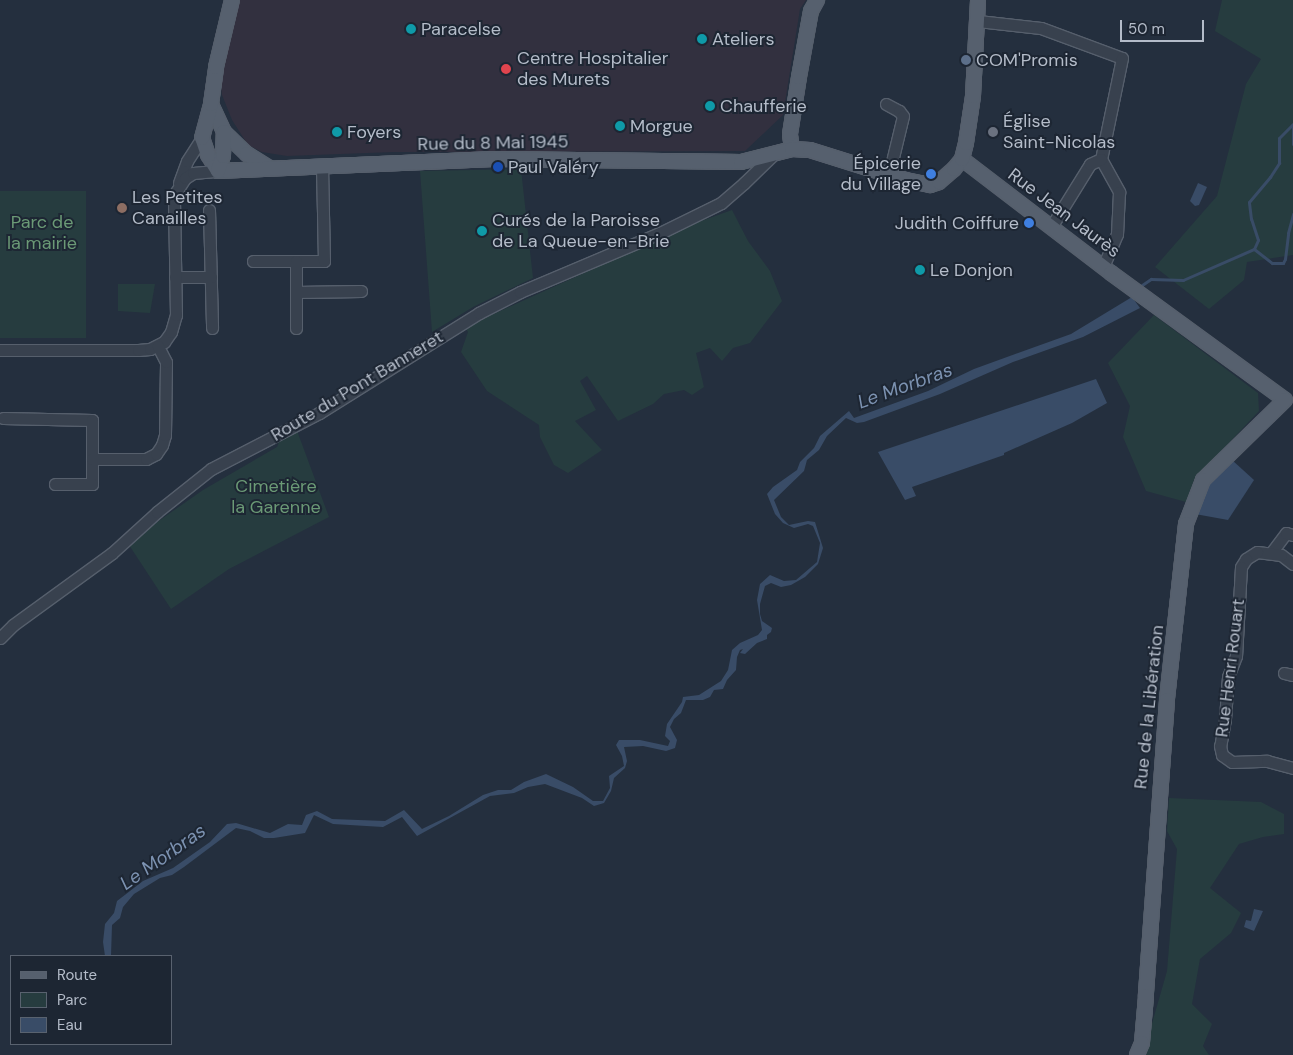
<!DOCTYPE html>
<meta charset="utf-8">
<style>
body{margin:0}
#map{position:relative;width:1293px;height:1055px;overflow:hidden;background:#242f3e;font-family:"DM Sans",sans-serif}
div>[style]{position:absolute}
[style*='--x']{left:calc(var(--x)*1px);top:calc(var(--y)*1px);width:calc(var(--w)*1px);rotate:calc(var(--a)*1deg)}
.medical>*{inset:0;background:#32303f}
.green>*{inset:0;background:#263c3f;transform-origin:0 0}
.water>*{inset:0;background:#394c67}
.stream>*{height:3px;margin:-1.5px;padding:0 1.5px;transform-origin:1.5px;border-radius:1.5px;background:#394c67}
.roads{filter:drop-shadow(1px 0 #565f6c) drop-shadow(-1px 0 #565f6c) drop-shadow(0 1px #565f6c) drop-shadow(0 -1px #565f6c)}
.minor>*{height:11px;margin:-5.5px;padding:0 5.5px;transform-origin:5.5px;border-radius:5.5px;background:#38414e}
.major>*{height:14px;margin:-7px;padding:0 7px;transform-origin:7px;border-radius:7px;background:#56606e}
.dots>*{width:14px;height:14px;translate:-50% -50%;box-sizing:border-box;border:2px solid #1d2633;border-radius:50%}
span{translate:-50% -50%;white-space:nowrap;text-align:center;line-height:1.15;-webkit-text-stroke:4px #1d2633;paint-order:stroke}
.poi-label{font-size:18px;color:#b4bcc9}
.left{translate:0 -50%;text-align:left}
.right{translate:-100% -50%;text-align:right}
.street-label{font-size:18px;color:#b4bcc9}
.park-label{font-size:18px;color:#6b9a76}
.water-label{font-size:19px;color:#7c92b1;font-style:italic}
.legend{position:absolute;left:10px;top:955px;width:162px;height:90px;box-sizing:border-box;background:#1d2633;border:1px solid #59626f;margin:0;padding:6px 9px;list-style:none;font-size:15px;color:#b4bcc9}
.legend li{display:flex;align-items:center;gap:10px;height:25px}
.legend b{width:25px;border:1px solid #59626f}
.scale{position:absolute;left:1120px;top:20px;width:84px;height:22px;box-sizing:border-box;border:2px solid #b4bcc9;border-top:0;padding-left:6px;font-size:15px;line-height:18px;white-space:nowrap;color:#b4bcc9;-webkit-text-stroke:4px #1d2633;paint-order:stroke}
</style>
<div id="map">
<div class="medical">
<div style="clip-path:polygon(240px 0,806px 0,800px 9px,783px 115px,745px 151px,394px 152px,287px 156px,262px 152px,248px 145px,232px 120px,222px 95px,220px 79px,223px 58px)"></div>
</div>
<div class="green">
<div style="clip-path:polygon(1222px 0,1293px 0,1293px 255px,1247px 262px,1244px 280px,1209px 309px,1155px 267px,1217px 196px,1246px 84px,1261px 59px,1215px 31px)"></div>
<div style="clip-path:polygon(521px 169px,533px 278px,473px 307px,432px 332px,420px 171px)"></div>
<div style="left:0;top:191px;width:86px;height:147px"></div>
<div style="clip-path:polygon(732px 210px,748px 241px,770px 271px,782px 301px,750px 343px,733px 348px,722px 361px,710px 348px,696px 353px,704px 387px,692px 395px,684px 390px,664px 394px,653px 404px,618px 421px,587px 376px,580px 381px,596px 410px,575px 421px,602px 450px,568px 473px,554px 465px,540px 437px,539px 425px,487px 391px,461px 352px,468px 332px,465px 327px,690px 225px)"></div>
<div style="clip-path:polygon(118px 284px,155px 284px,150px 313px,118px 311px)"></div>
<div style="clip-path:polygon(1154px 315px,1258px 393px,1259px 411px,1194px 480px,1186px 502px,1146px 491px,1123px 437px,1130px 406px,1108px 363px)"></div>
<div style="clip-path:polygon(296px 428px,329px 517px,229px 569px,171px 609px,129px 545px,140px 534px,203px 490px,277px 447px,281px 437px)"></div>
<div style="clip-path:polygon(1169px 798px,1261px 802px,1284px 814px,1284px 834px,1263px 837px,1239px 844px,1210px 888px,1241px 913px,1231px 933px,1200px 959px,1192px 1004px,1212px 1024px,1203px 1046px,1209px 1055px,1143px 1055px,1167px 971px,1177px 849px,1167px 831px)"></div>
</div>
<div class="water">
<div style="clip-path:polygon(1198px 183px,1207px 187px,1199px 205px,1195px 206px,1190px 201px)"></div>
<div style="clip-path:polygon(1132px 297px,1140px 308px,1083px 337px,1013px 362px,940px 394px,864px 422px,857px 423px,846px 418px,827px 436px,819px 450px,807px 460px,804px 471px,774px 500px,781px 517px,789px 525px,808px 521px,815px 522px,823px 548px,818px 564px,805px 577px,791px 585px,781px 587px,771px 583px,765px 586px,760px 604px,760px 614px,762px 621px,772px 628px,771px 632px,767px 635px,767px 639px,757px 643px,745px 654px,740px 653px,743px 649px,740px 650px,737px 657px,736px 670px,727px 680px,723px 689px,714px 690px,710px 697px,703px 700px,686px 700px,681px 713px,674px 719px,670px 727px,677px 740px,675px 748px,666px 751px,643px 746px,624px 747px,627px 761px,625px 768px,614px 778px,611px 791px,604px 803px,594px 806px,582px 798px,545px 784px,528px 787px,514px 793px,490px 796px,417px 836px,402px 817px,383px 827px,333px 824px,314px 815px,305px 833px,274px 838px,264px 838px,250px 831px,236px 828px,184px 867px,172px 875px,160px 878px,134px 894px,123px 907px,120px 918px,112px 925px,111px 956px,105px 956px,103px 942px,105px 924px,114px 913px,117px 901px,143px 881px,173px 868px,210px 842px,227px 824px,236px 823px,270px 833px,288px 824px,302px 825px,306px 815px,317px 811px,332px 819px,385px 821px,404px 810px,422px 829px,449px 816px,483px 795px,498px 790px,511px 790px,524px 782px,546px 774px,573px 787px,593px 801px,603px 801px,610px 788px,609px 776px,624px 766px,622px 756px,616px 745px,619px 740px,640px 740px,668px 746px,670px 741px,665px 736px,667px 724px,682px 702px,683px 697px,699px 695px,721px 681px,728px 670px,732px 650px,740px 643px,758px 635px,762px 630px,757px 600px,760px 584px,770px 575px,784px 581px,796px 580px,817px 562px,820px 543px,813px 526px,808px 524px,794px 528px,783px 523px,775px 514px,767px 494px,773px 487px,797px 470px,800px 462px,814px 448px,820px 436px,849px 411px,854px 418px,928px 391px,974px 369px,1071px 334px)"></div>
<div style="clip-path:polygon(1096px 379px,1107px 403px,1072px 423px,1004px 453px,1004px 455px,912px 487px,916px 496px,905px 500px,878px 452px)"></div>
<div style="clip-path:polygon(1232px 460px,1254px 480px,1228px 520px,1195px 514px,1207px 485px)"></div>
<div style="clip-path:polygon(1254px 909px,1263px 911px,1254px 931px,1244px 927px,1246px 920px,1251px 921px)"></div>
</div>
<div class="stream">
<div style="--x:1293;--y:127;--w:17;--a:90"></div>
<div style="--x:1254;--y:249;--w:23;--a:38"></div>
<div style="--x:1272;--y:263;--w:11;--a:0"></div>
<div style="--x:1283;--y:263;--w:4;--a:-63"></div>
<div style="--x:1285;--y:259;--w:26;--a:-83"></div>
<div style="--x:1288;--y:233;--w:20;--a:-75"></div>
<div style="--x:1142;--y:285;--w:11;--a:-34"></div>
<div style="--x:1151;--y:279;--w:32;--a:2"></div>
<div style="--x:1183;--y:280;--w:77;--a:-23.6"></div>
<div style="--x:1254;--y:249;--w:10;--a:-66"></div>
<div style="--x:1258;--y:240;--w:22;--a:-108"></div>
<div style="--x:1251;--y:219;--w:17;--a:-97"></div>
<div style="--x:1249;--y:202;--w:33;--a:-50"></div>
<div style="--x:1270;--y:177;--w:17;--a:-57"></div>
<div style="--x:1279;--y:163;--w:25;--a:-90"></div>
<div style="--x:1279;--y:138;--w:20;--a:-45"></div>
</div>
<div class="roads">
<div class="minor">
<div style="--x:978;--y:21;--w:63;--a:6.3"></div>
<div style="--x:1041;--y:28;--w:86;--a:20.3"></div>
<div style="--x:1122;--y:58;--w:103;--a:101.7"></div>
<div style="--x:1101;--y:159;--w:38;--a:61"></div>
<div style="--x:1119;--y:192;--w:42;--a:92.7"></div>
<div style="--x:1117;--y:234;--w:36;--a:113"></div>
<div style="--x:886;--y:104;--w:15;--a:28"></div>
<div style="--x:899;--y:111;--w:6;--a:51"></div>
<div style="--x:903;--y:116;--w:60;--a:103.6"></div>
<div style="--x:179;--y:183;--w:23;--a:-70"></div>
<div style="--x:187;--y:161;--w:27;--a:-57"></div>
<div style="--x:209;--y:210;--w:118;--a:88.5"></div>
<div style="--x:1051;--y:227;--w:74;--a:-58.2"></div>
<div style="--x:1090;--y:164;--w:12;--a:-24"></div>
<div style="--x:253;--y:261;--w:71;--a:0"></div>
<div style="--x:324;--y:261;--w:95;--a:-91.2"></div>
<div style="--x:175;--y:277;--w:36;--a:0"></div>
<div style="--x:296;--y:292;--w:65;--a:-0.9"></div>
<div style="--x:296;--y:328;--w:67;--a:-90"></div>
<div style="--x:0;--y:350;--w:138;--a:0"></div>
<div style="--x:138;--y:350;--w:12;--a:-5"></div>
<div style="--x:150;--y:349;--w:16;--a:-27"></div>
<div style="--x:164;--y:342;--w:12;--a:-55"></div>
<div style="--x:171;--y:332;--w:18;--a:-74"></div>
<div style="--x:176;--y:315;--w:115;--a:-91"></div>
<div style="--x:174;--y:200;--w:8;--a:-76"></div>
<div style="--x:176;--y:192;--w:17;--a:-57"></div>
<div style="--x:185;--y:178;--w:9;--a:-32"></div>
<div style="--x:193;--y:173;--w:25;--a:-5"></div>
<div style="--x:3;--y:418;--w:89;--a:1.3"></div>
<div style="--x:92;--y:420;--w:64;--a:90"></div>
<div style="--x:92;--y:484;--w:37;--a:180"></div>
<div style="--x:92;--y:459;--w:54;--a:0"></div>
<div style="--x:146;--y:459;--w:11;--a:-27"></div>
<div style="--x:156;--y:454;--w:11;--a:-56"></div>
<div style="--x:162;--y:445;--w:10;--a:-73"></div>
<div style="--x:165;--y:435;--w:73;--a:-89.2"></div>
<div style="--x:166;--y:362;--w:18;--a:-117"></div>
<div style="--x:1271;--y:553;--w:25;--a:-53"></div>
<div style="--x:1286;--y:533;--w:7;--a:16"></div>
<div style="--x:1293;--y:564;--w:15;--a:-143"></div>
<div style="--x:1281;--y:555;--w:24;--a:-173"></div>
<div style="--x:1257;--y:552;--w:13;--a:148"></div>
<div style="--x:1246;--y:559;--w:9;--a:122"></div>
<div style="--x:1241;--y:567;--w:89;--a:93.2"></div>
<div style="--x:1236;--y:656;--w:22;--a:111"></div>
<div style="--x:1228;--y:677;--w:42;--a:94.1"></div>
<div style="--x:1225;--y:719;--w:27;--a:100"></div>
<div style="--x:1220;--y:746;--w:9;--a:77"></div>
<div style="--x:1222;--y:755;--w:12;--a:35"></div>
<div style="--x:1232;--y:762;--w:35;--a:-2"></div>
<div style="--x:1267;--y:761;--w:27;--a:15"></div>
<div style="--x:0;--y:638;--w:18;--a:-45"></div>
<div style="--x:13;--y:625;--w:122;--a:-36"></div>
<div style="--x:112;--y:553;--w:61;--a:-42.3"></div>
<div style="--x:157;--y:512;--w:69;--a:-38.5"></div>
<div style="--x:211;--y:469;--w:122;--a:-27.4"></div>
<div style="--x:319;--y:413;--w:189;--a:-32"></div>
<div style="--x:479;--y:313;--w:46;--a:-27.1"></div>
<div style="--x:520;--y:292;--w:152;--a:-22.9"></div>
<div style="--x:660;--y:233;--w:68;--a:-26.2"></div>
<div style="--x:721;--y:203;--w:30;--a:-41"></div>
<div style="--x:744;--y:183;--w:43;--a:-44.1"></div>
<div style="--x:1284;--y:673;--w:9;--a:13"></div>
</div>
<div class="major">
<div style="--x:211;--y:104;--w:31;--a:65"></div>
<div style="--x:224;--y:132;--w:32;--a:44"></div>
<div style="--x:247;--y:154;--w:26;--a:32"></div>
<div style="--x:792;--y:149;--w:15;--a:-98"></div>
<div style="--x:790;--y:134;--w:58;--a:-81"></div>
<div style="--x:799;--y:77;--w:67;--a:-79.7"></div>
<div style="--x:811;--y:11;--w:13;--a:-61"></div>
<div style="--x:962;--y:159;--w:188;--a:37.4"></div>
<div style="--x:1111;--y:273;--w:215;--a:36.1"></div>
<div style="--x:1285;--y:400;--w:115;--a:135.7"></div>
<div style="--x:1203;--y:480;--w:47;--a:111.1"></div>
<div style="--x:1186;--y:524;--w:177;--a:96.2"></div>
<div style="--x:1167;--y:700;--w:297;--a:94.1"></div>
<div style="--x:1146;--y:996;--w:47;--a:94.9"></div>
<div style="--x:1142;--y:1043;--w:13;--a:113"></div>
<div style="--x:218;--y:171;--w:276;--a:-2.5"></div>
<div style="--x:494;--y:159;--w:247;--a:0.7"></div>
<div style="--x:741;--y:162;--w:53;--a:-14.3"></div>
<div style="--x:792;--y:149;--w:18;--a:3"></div>
<div style="--x:810;--y:150;--w:101;--a:17.4"></div>
<div style="--x:906;--y:180;--w:25;--a:12"></div>
<div style="--x:930;--y:185;--w:9;--a:-18"></div>
<div style="--x:939;--y:182;--w:20;--a:-41"></div>
<div style="--x:954;--y:169;--w:13;--a:-51"></div>
<div style="--x:962;--y:159;--w:16;--a:-76"></div>
<div style="--x:966;--y:143;--w:48;--a:-81.5"></div>
<div style="--x:973;--y:96;--w:96;--a:-87"></div>
<div style="--x:218;--y:171;--w:19;--a:-122"></div>
<div style="--x:208;--y:155;--w:18;--a:-109"></div>
<div style="--x:202;--y:138;--w:35;--a:-75"></div>
<div style="--x:211;--y:104;--w:37;--a:-82"></div>
<div style="--x:216;--y:67;--w:69;--a:-76.6"></div>
<div style="--x:218;--y:171;--w:16;--a:-72"></div>
<div style="--x:223;--y:156;--w:24;--a:-88"></div>
</div>
</div>
<div class="dots">
<div style="left:411px;top:29px;background:#0f9aa8"></div>
<div style="left:702px;top:39px;background:#0f9aa8"></div>
<div style="left:966px;top:60px;background:#5c6f8a"></div>
<div style="left:506px;top:69px;background:#e0444e"></div>
<div style="left:710px;top:106px;background:#0f9aa8"></div>
<div style="left:620px;top:126px;background:#0f9aa8"></div>
<div style="left:337px;top:132px;background:#0f9aa8"></div>
<div style="left:993px;top:132px;background:#6b7280"></div>
<div style="left:498px;top:167px;background:#1a4fb4"></div>
<div style="left:931px;top:174px;background:#3f7fe0"></div>
<div style="left:122px;top:208px;background:#8d6e63"></div>
<div style="left:1029px;top:223px;background:#3f7fe0"></div>
<div style="left:482px;top:231px;background:#0f9aa8"></div>
<div style="left:920px;top:270px;background:#0f9aa8"></div>
</div>
<div class="poi-label">
<span class="left" style="left:421px;top:29px">Paracelse</span>
<span class="left" style="left:712px;top:39px">Ateliers</span>
<span class="left" style="left:517px;top:69px">Centre Hospitalier<br>des Murets</span>
<span class="left" style="left:976px;top:60px">COM'Promis</span>
<span class="left" style="left:720px;top:106px">Chaufferie</span>
<span class="left" style="left:1003px;top:132px">Église<br>Saint-Nicolas</span>
<span class="left" style="left:630px;top:126px">Morgue</span>
<span class="left" style="left:347px;top:132px">Foyers</span>
<span class="right" style="left:921px;top:174px">Épicerie<br>du Village</span>
<span class="left" style="left:508px;top:167px">Paul Valéry</span>
<span class="left" style="left:132px;top:208px">Les Petites<br>Canailles</span>
<span class="left" style="left:492px;top:231px">Curés de la Paroisse<br>de La Queue-en-Brie</span>
<span class="right" style="left:1019px;top:223px">Judith Coiffure</span>
<span class="left" style="left:930px;top:270px">Le Donjon</span>
</div>
<div class="street-label">
<span style="left:493px;top:143px;rotate:-1deg">Rue du 8 Mai 1945</span>
<span style="left:1064px;top:213px;rotate:37deg">Rue Jean Jaurès</span>
<span style="left:357px;top:386px;rotate:-31deg">Route du Pont Banneret</span>
<span style="left:1230px;top:668px;rotate:-83deg">Rue Henri Rouart</span>
<span style="left:1149px;top:707px;rotate:-84deg">Rue de la Libération</span>
</div>
<div class="park-label">
<span style="left:42px;top:233px">Parc de<br>la mairie</span>
<span style="left:276px;top:497px">Cimetière<br>la Garenne</span>
</div>
<div class="water-label">
<span style="left:905px;top:386px;rotate:-20deg">Le Morbras</span>
<span style="left:163px;top:857px;rotate:-35deg">Le Morbras</span>
</div>
<ul class="legend">
<li><b style="height:6px;background:#56606e"></b>Route</li>
<li><b style="height:14px;background:#263c3f"></b>Parc</li>
<li><b style="height:14px;background:#394c67"></b>Eau</li>
</ul>
<div class="scale">50 m</div>
</div>
